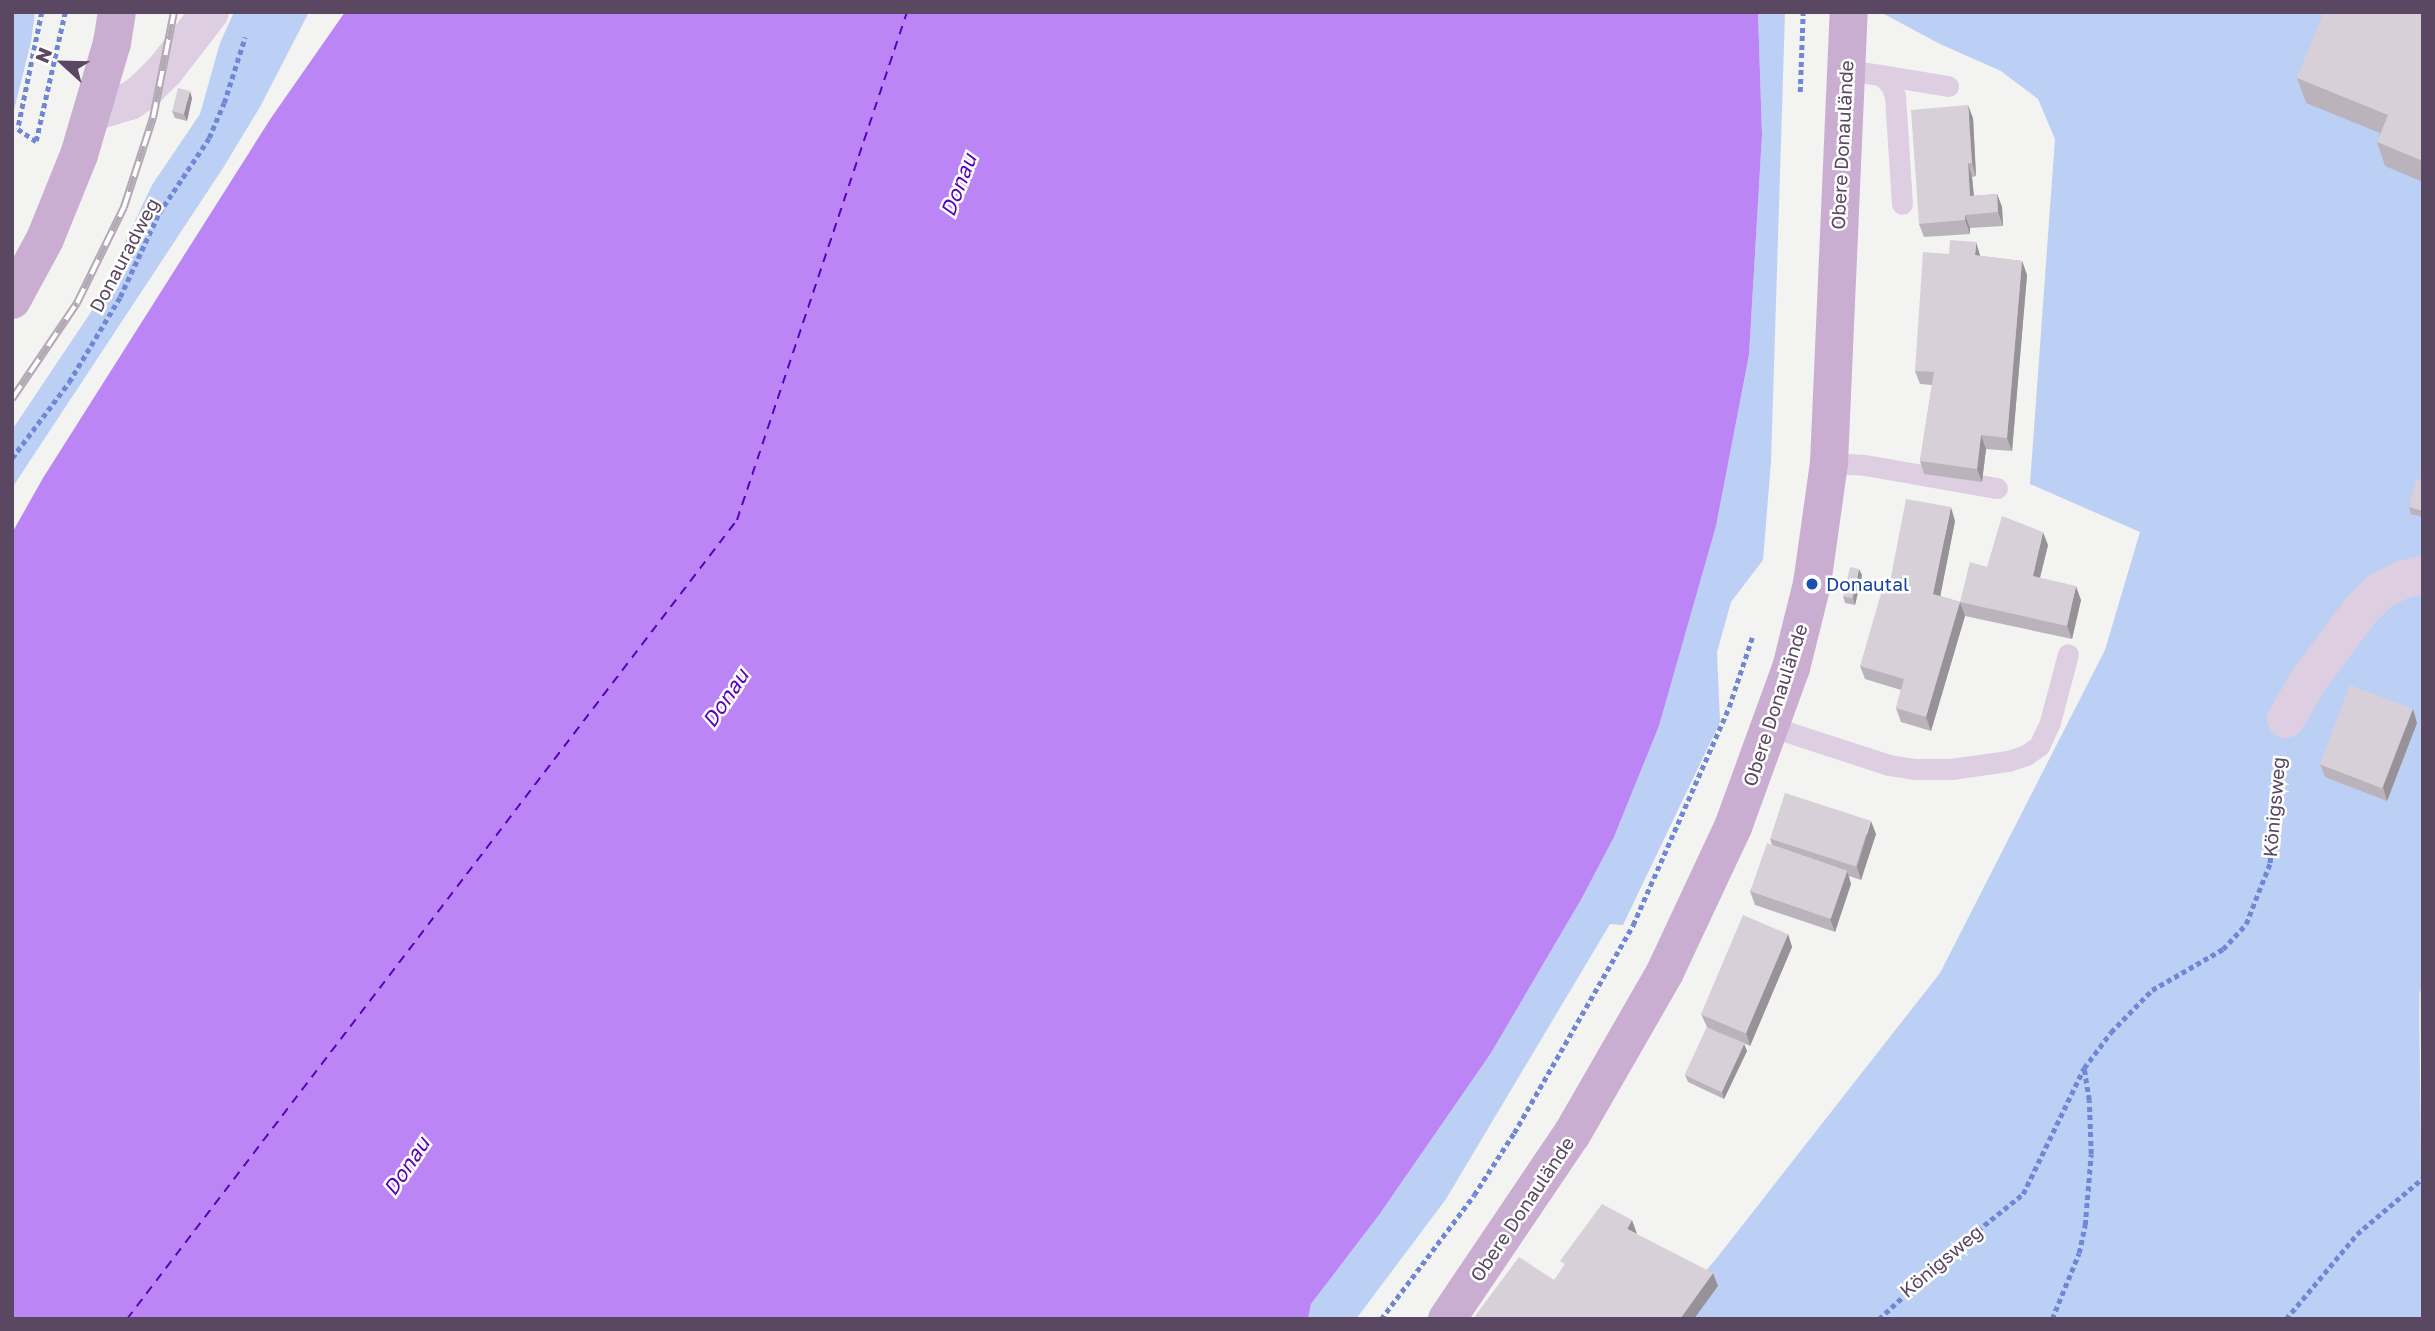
<!DOCTYPE html>
<meta charset="utf-8">
<style>
body{margin:0}
#map{position:relative;width:2435px;height:1331px;overflow:hidden;background:#f3f3f1;font-family:"Golos Text",sans-serif}
div>[style]{position:absolute}
[style*='--x']{left:calc(var(--x)*1px);top:calc(var(--y)*1px);width:calc(var(--w)*1px);rotate:calc(var(--a)*1deg)}
.education>*{inset:0;background:#e1e2e0}
.green>*{inset:0;background:#bccff4}
.water>*{inset:0;background:#bb85f5}
.ferry>*{height:2px;margin-top:-1px;transform-origin:0;background:repeating-linear-gradient(90deg,#5900ba 0 9px,transparent 0 16px)}
.path>*{height:4.5px;margin-top:-2.25px;transform-origin:0;background:repeating-linear-gradient(90deg,#7087d6 0 5px,transparent 0 8.5px)}
.service>*{height:21px;margin:-10.5px;padding:0 10.5px;transform-origin:10.5px;border-radius:10.5px;background:#ddcee2}
.minor>*{height:38px;margin:-19px;padding:0 19px;transform-origin:19px;border-radius:19px;background:#ddcee2}
.primary>*{height:38px;margin:-19px;padding:0 19px;transform-origin:19px;border-radius:19px;background:#caaed2}
.rail>*{height:8px;margin-top:-4px;transform-origin:0;background:repeating-linear-gradient(90deg,#fff 0 16px,#b3a9b5 0 32px);box-sizing:border-box;border-block:2px solid #b3a9b5}
.wall>*{inset:0;background:#bab3bb}
.shaded-wall>*{inset:0;background:#979298}
.building>*{inset:0;background:#d8d0d9;transform-origin:0 0}
.dots>*{width:19px;height:19px;translate:-50% -50%;box-sizing:border-box;border:4px solid #fff;border-radius:50%}
span{translate:-50% -50%;white-space:nowrap;text-align:center;line-height:1.15;-webkit-text-stroke:5px #fff;paint-order:stroke}
.street-label{font-size:19px;color:#5a4761}
.transit-label{font-size:19px;color:#164399}
.left{translate:0 -50%;text-align:left}
.water-label{font-size:21px;color:#5900ba;font-style:italic}
.frame{position:absolute;inset:0;border:14px solid #5a4761;pointer-events:none}
.north{position:absolute;left:28px;top:28px;width:70px;height:70px;-webkit-text-stroke:5px #fff;paint-order:stroke;rotate:292deg;font-size:19px;font-weight:700;line-height:28px;text-align:center;color:#5a4761}
.north::after{content:'';display:block;margin:auto;width:24px;height:32px;background:#5a4761;clip-path:polygon(50% 0,100% 100%,50% 72%,0 100%)}
</style>
<div id="map">
<div class="education">
<div style="clip-path:polygon(2423px 987px,2423px 1103px,2419px 993px)"></div>
</div>
<div class="green">
<div style="clip-path:polygon(12px 12px,35px 12px,31px 42px,12px 118px)"></div>
<div style="clip-path:polygon(234px 12px,309px 12px,260px 107px,223px 168px,12px 488px,12px 430px,93px 309px,152px 185px,200px 114px,220px 43px)"></div>
<div style="clip-path:polygon(1758px 12px,1785px 12px,1771px 462px,1763px 560px,1731px 602px,1717px 652px,1720px 722px,1623px 925px,1610px 924px,1446px 1199px,1356px 1319px,1308px 1319px,1311px 1304px,1379px 1215px,1491px 1053px,1582px 898px,1614px 837px,1659px 726px,1716px 526px,1749px 355px,1762px 135px)"></div>
<div style="clip-path:polygon(1866px 12px,2423px 12px,2423px 987px,2419px 993px,2423px 1319px,1664px 1319px,1716px 1259px,1940px 973px,2105px 650px,2140px 532px,2030px 484px,2055px 139px,2038px 99px,2001px 71px,1940px 44px,1884px 14px)"></div>
</div>
<div class="water">
<div style="clip-path:polygon(345px 12px,1758px 12px,1762px 135px,1749px 355px,1716px 526px,1659px 726px,1614px 837px,1582px 898px,1491px 1053px,1379px 1215px,1311px 1304px,1308px 1319px,12px 1319px,12px 533px,43px 478px,271px 118px)"></div>
</div>
<div class="ferry">
<div style="--x:127;--y:1319;--w:1005;--a:-52.64"></div>
<div style="--x:737;--y:520;--w:536;--a:-71.5"></div>
</div>
<div class="path">
<div style="--x:42;--y:12;--w:119;--a:101.6"></div>
<div style="--x:18;--y:129;--w:22;--a:34"></div>
<div style="--x:36;--y:141;--w:132;--a:-77.3"></div>
<div style="--x:1800;--y:92;--w:80;--a:-87.9"></div>
<div style="--x:12;--y:458;--w:95;--a:-53.1"></div>
<div style="--x:69;--y:382;--w:99;--a:-59"></div>
<div style="--x:120;--y:297;--w:93;--a:-65.1"></div>
<div style="--x:159;--y:213;--w:90;--a:-56.3"></div>
<div style="--x:209;--y:138;--w:38;--a:-67"></div>
<div style="--x:224;--y:103;--w:69;--a:-72.3"></div>
<div style="--x:1381;--y:1319;--w:155;--a:-53.1"></div>
<div style="--x:1474;--y:1195;--w:74;--a:-57.2"></div>
<div style="--x:1514;--y:1133;--w:240;--a:-60.2"></div>
<div style="--x:1633;--y:925;--w:238;--a:-66.2"></div>
<div style="--x:1729;--y:707;--w:76;--a:-71.6"></div>
<div style="--x:1879;--y:1319;--w:98;--a:-42.9"></div>
<div style="--x:1951;--y:1252;--w:92;--a:-38.9"></div>
<div style="--x:2023;--y:1194;--w:140;--a:-64.2"></div>
<div style="--x:2084;--y:1068;--w:45;--a:-53.1"></div>
<div style="--x:2111;--y:1032;--w:59;--a:-45.7"></div>
<div style="--x:2152;--y:990;--w:82;--a:-30"></div>
<div style="--x:2223;--y:949;--w:34;--a:-47"></div>
<div style="--x:2246;--y:924;--w:66;--a:-68.5"></div>
<div style="--x:2270;--y:863;--w:80;--a:-87.9"></div>
<div style="--x:2273;--y:783;--w:26;--a:-81"></div>
<div style="--x:2052;--y:1319;--w:71;--a:-67.8"></div>
<div style="--x:2079;--y:1253;--w:29;--a:-78"></div>
<div style="--x:2085;--y:1225;--w:71;--a:-85.2"></div>
<div style="--x:2091;--y:1154;--w:54;--a:-92.1"></div>
<div style="--x:2089;--y:1100;--w:32;--a:-99"></div>
<div style="--x:2286;--y:1319;--w:111;--a:-50.1"></div>
<div style="--x:2357;--y:1234;--w:87;--a:-40.3"></div>
</div>
<div class="service">
<div style="--x:1845;--y:70;--w:36;--a:8"></div>
<div style="--x:1881;--y:75;--w:14;--a:45"></div>
<div style="--x:1891;--y:85;--w:12;--a:70"></div>
<div style="--x:1895;--y:96;--w:108;--a:86.3"></div>
<div style="--x:1881;--y:75;--w:68;--a:9.3"></div>
<div style="--x:1829;--y:463;--w:36;--a:3"></div>
<div style="--x:1865;--y:465;--w:134;--a:9.9"></div>
<div style="--x:1772;--y:727;--w:123;--a:18"></div>
<div style="--x:1889;--y:765;--w:25;--a:9"></div>
<div style="--x:1914;--y:769;--w:37;--a:0"></div>
<div style="--x:1951;--y:769;--w:58;--a:-8"></div>
<div style="--x:2008;--y:761;--w:19;--a:-18"></div>
<div style="--x:2026;--y:755;--w:16;--a:-35"></div>
<div style="--x:2039;--y:746;--w:26;--a:-65"></div>
<div style="--x:2050;--y:722;--w:70;--a:-75.2"></div>
</div>
<div class="minor">
<div style="--x:93;--y:112;--w:39;--a:-17"></div>
<div style="--x:130;--y:101;--w:17;--a:-36"></div>
<div style="--x:144;--y:91;--w:30;--a:-45"></div>
<div style="--x:165;--y:70;--w:73;--a:-52.2"></div>
<div style="--x:2286;--y:719;--w:44;--a:-59.9"></div>
<div style="--x:2308;--y:681;--w:87;--a:-53.4"></div>
<div style="--x:2360;--y:611;--w:28;--a:-45"></div>
<div style="--x:2380;--y:591;--w:27;--a:-27"></div>
<div style="--x:2404;--y:579;--w:19;--a:-12"></div>
</div>
<div class="primary">
<div style="--x:12;--y:300;--w:69;--a:-61.6"></div>
<div style="--x:45;--y:239;--w:91;--a:-68"></div>
<div style="--x:79;--y:155;--w:117;--a:-73.6"></div>
<div style="--x:112;--y:43;--w:31;--a:-81"></div>
<div style="--x:1447;--y:1319;--w:223;--a:-56"></div>
<div style="--x:1572;--y:1134;--w:187;--a:-60.1"></div>
<div style="--x:1665;--y:972;--w:160;--a:-64.9"></div>
<div style="--x:1733;--y:827;--w:169;--a:-70"></div>
<div style="--x:1791;--y:668;--w:87;--a:-76"></div>
<div style="--x:1812;--y:584;--w:122;--a:-82"></div>
<div style="--x:1829;--y:463;--w:451;--a:-87.5"></div>
</div>
<div class="rail">
<div style="--x:12;--y:399;--w:116;--a:-55.9"></div>
<div style="--x:77;--y:303;--w:107;--a:-63.9"></div>
<div style="--x:124;--y:207;--w:94;--a:-72"></div>
<div style="--x:153;--y:118;--w:108;--a:-78.8"></div>
</div>
<div class="wall">
<div style="clip-path:polygon(2423px 12px,2423px 182px,2385px 166px,2377px 142px,2380px 133px,2306px 103px,2297px 78px)"></div>
<div style="clip-path:polygon(192px 98px,187px 121px,175px 118px,172px 111px)"></div>
<div style="clip-path:polygon(1973px 118px,1976px 176px,1972px 177px,1974px 196px,1997px 194px,2002px 207px,2003px 226px,1970px 228px,1970px 234px,1924px 237px,1919px 224px)"></div>
<div style="clip-path:polygon(1980px 255px,1980px 256px,2022px 261px,2027px 275px,2012px 451px,1986px 449px,1982px 482px,1924px 474px,1920px 461px,1932px 385px,1920px 384px,1915px 371px)"></div>
<div style="clip-path:polygon(2423px 481px,2423px 517px,2411px 514px,2409px 507px)"></div>
<div style="clip-path:polygon(1955px 521px,1940px 596px,1960px 602px,1987px 567px,2048px 545px,2040px 578px,2081px 600px,2072px 639px,1965px 616px,1931px 731px,1901px 722px,1896px 708px,1901px 690px,1865px 679px,1860px 666px)"></div>
<div style="clip-path:polygon(1862px 575px,1855px 605px,1845px 603px,1843px 596px)"></div>
<div style="clip-path:polygon(2417px 723px,2387px 801px,2325px 777px,2320px 764px)"></div>
<div style="clip-path:polygon(1876px 834px,1861px 880px,1849px 876px,1851px 884px,1835px 932px,1755px 905px,1750px 891px,1772px 845px,1770px 839px)"></div>
<div style="clip-path:polygon(1788px 934px,1792px 947px,1750px 1046px,1719px 1032px,1744px 1044px,1747px 1051px,1724px 1099px,1688px 1082px,1685px 1075px,1707px 1027px,1701px 1014px)"></div>
</div>
<div class="shaded-wall">
<div style="clip-path:polygon(190px 91px,192px 98px,187px 121px,184px 114px)"></div>
<div style="clip-path:polygon(1968px 105px,1973px 118px,1976px 176px,1972px 163px)"></div>
<div style="clip-path:polygon(1968px 163px,1972px 177px,1975px 210px,1970px 196px)"></div>
<div style="clip-path:polygon(1997px 194px,2002px 207px,2003px 226px,1998px 212px)"></div>
<div style="clip-path:polygon(1965px 215px,1970px 228px,1970px 234px,1965px 220px)"></div>
<div style="clip-path:polygon(1976px 242px,1980px 255px,1980px 269px,1975px 255px)"></div>
<div style="clip-path:polygon(2022px 261px,2027px 275px,2012px 451px,2007px 438px)"></div>
<div style="clip-path:polygon(1981px 435px,1986px 449px,1982px 482px,1977px 469px)"></div>
<div style="clip-path:polygon(1951px 507px,1955px 521px,1938px 608px,1933px 594px)"></div>
<div style="clip-path:polygon(2043px 532px,2048px 545px,2037px 589px,2033px 576px)"></div>
<div style="clip-path:polygon(1859px 569px,1862px 575px,1855px 605px,1853px 598px)"></div>
<div style="clip-path:polygon(2076px 586px,2081px 600px,2072px 639px,2067px 626px)"></div>
<div style="clip-path:polygon(1960px 602px,1965px 616px,1931px 731px,1926px 717px)"></div>
<div style="clip-path:polygon(2413px 709px,2417px 723px,2387px 801px,2383px 787px)"></div>
<div style="clip-path:polygon(1871px 821px,1876px 834px,1861px 880px,1857px 867px)"></div>
<div style="clip-path:polygon(1847px 871px,1851px 884px,1835px 932px,1830px 919px)"></div>
<div style="clip-path:polygon(1788px 934px,1792px 947px,1750px 1046px,1746px 1032px)"></div>
<div style="clip-path:polygon(1744px 1044px,1747px 1051px,1724px 1099px,1722px 1092px)"></div>
<div style="clip-path:polygon(1632px 1220px,1637px 1234px,1627px 1229px)"></div>
<div style="clip-path:polygon(1713px 1273px,1718px 1286px,1694px 1319px,1680px 1319px)"></div>
</div>
<div class="building">
<div style="clip-path:polygon(2324px 12px,2423px 12px,2423px 161px,2377px 142px,2388px 115px,2297px 78px)"></div>
<div style="left:178px;top:88px;width:12px;height:24px;rotate:14deg"></div>
<div style="clip-path:polygon(1968px 105px,1972px 163px,1968px 163px,1970px 196px,1997px 194px,1998px 212px,1965px 215px,1965px 220px,1919px 224px,1911px 110px)"></div>
<div style="clip-path:polygon(1950px 240px,1976px 242px,1975px 255px,2022px 261px,2007px 438px,1981px 435px,1977px 469px,1920px 461px,1934px 372px,1915px 371px,1923px 252px,1949px 254px)"></div>
<div style="clip-path:polygon(2416px 479px,2423px 481px,2423px 511px,2409px 507px)"></div>
<div style="clip-path:polygon(1906px 499px,1951px 507px,1933px 594px,1960px 602px,1926px 717px,1896px 708px,1904px 679px,1860px 666px,1885px 580px,1890px 582px)"></div>
<div style="clip-path:polygon(2002px 516px,2043px 532px,2033px 576px,2076px 586px,2067px 626px,1960px 602px,1970px 562px,1987px 567px)"></div>
<div style="left:1850px;top:567px;width:9px;height:30px;rotate:13deg"></div>
<div style="left:2350px;top:685px;width:67px;height:85px;rotate:21deg"></div>
<div style="left:1785px;top:793px;width:90px;height:48px;rotate:18deg"></div>
<div style="left:1767px;top:843px;width:85px;height:51px;rotate:19deg"></div>
<div style="left:1743px;top:915px;width:49px;height:108px;rotate:23deg"></div>
<div style="left:1707px;top:1027px;width:41px;height:53px;rotate:25deg"></div>
<div style="clip-path:polygon(1602px 1204px,1632px 1220px,1627px 1229px,1713px 1273px,1680px 1319px,1480px 1319px,1475px 1316px,1519px 1257px,1554px 1280px,1565px 1264px,1560px 1261px)"></div>
</div>
<div class="dots">
<div style="left:1812px;top:584px;background:#1a4fb4"></div>
</div>
<div class="street-label">
<span style="left:1842px;top:145px;rotate:-87deg">Obere Donaulände</span>
<span style="left:124px;top:255px;rotate:-62deg">Donauradweg</span>
<span style="left:1775px;top:705px;rotate:-72deg">Obere Donaulände</span>
<span style="left:2274px;top:807px;rotate:-85deg">Königsweg</span>
<span style="left:1522px;top:1209px;rotate:-56deg">Obere Donaulände</span>
<span style="left:1941px;top:1261px;rotate:-40deg">Königsweg</span>
</div>
<div class="transit-label">
<span class="left" style="left:1826px;top:584px">Donautal</span>
</div>
<div class="water-label">
<span style="left:958px;top:185px;rotate:-69deg">Donau</span>
<span style="left:725px;top:698px;rotate:-56deg">Donau</span>
<span style="left:406px;top:1166px;rotate:-56deg">Donau</span>
</div>
<div class="frame"></div>
<div class="north">N</div>
</div>
